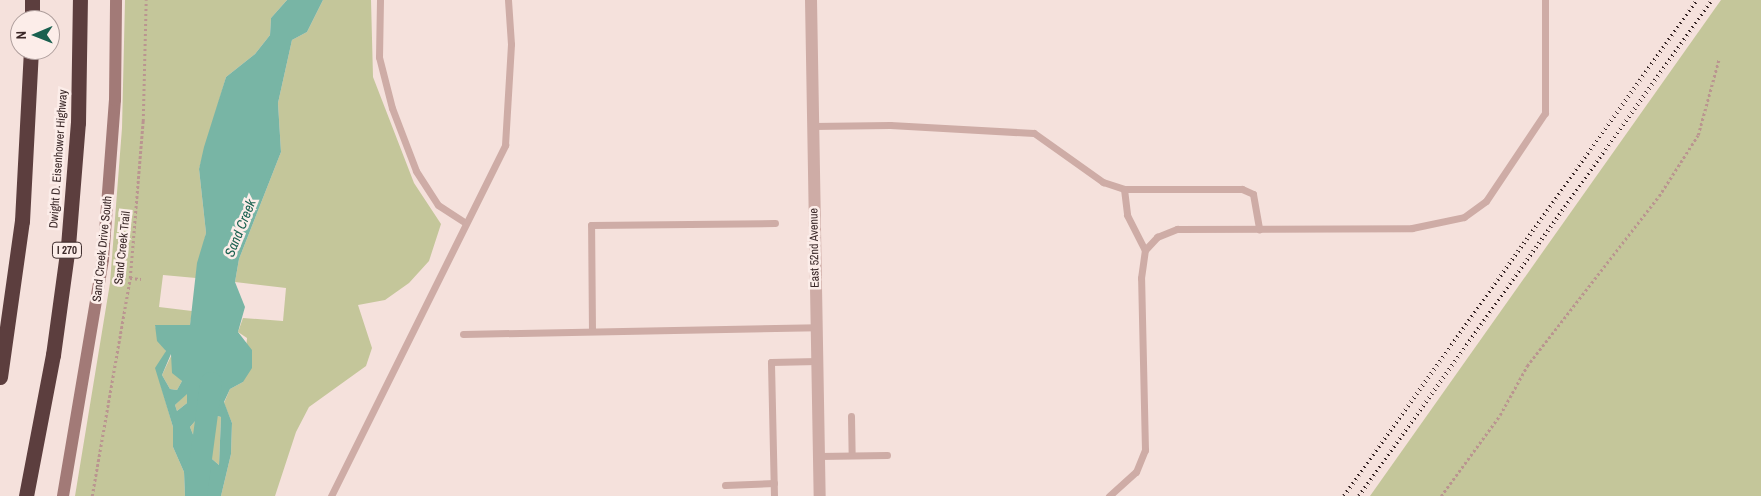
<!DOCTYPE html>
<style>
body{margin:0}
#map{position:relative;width:1761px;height:496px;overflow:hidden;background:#f5e1dc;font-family:"Archivo Narrow",sans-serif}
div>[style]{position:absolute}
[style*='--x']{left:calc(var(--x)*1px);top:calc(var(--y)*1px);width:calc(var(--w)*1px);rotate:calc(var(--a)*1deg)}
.green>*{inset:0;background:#c4c69a}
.water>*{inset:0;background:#78b5a5}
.river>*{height:22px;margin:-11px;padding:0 11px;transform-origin:11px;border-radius:11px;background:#78b5a5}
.path>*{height:2.5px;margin-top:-1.25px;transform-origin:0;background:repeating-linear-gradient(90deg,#ba9590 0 2.5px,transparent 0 5px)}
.service>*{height:7px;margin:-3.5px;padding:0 3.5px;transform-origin:3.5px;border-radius:3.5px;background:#ceaca6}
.tertiary>*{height:12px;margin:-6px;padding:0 6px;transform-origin:6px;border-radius:6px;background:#ceaca6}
.secondary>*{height:12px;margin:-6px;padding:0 6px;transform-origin:6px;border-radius:6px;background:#a27a77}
.motorway>*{height:15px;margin:-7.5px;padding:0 7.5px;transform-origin:7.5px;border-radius:7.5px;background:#5c3e3e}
.rail>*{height:4px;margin-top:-2px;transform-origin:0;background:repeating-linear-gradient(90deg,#3a2828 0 1px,transparent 0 5px)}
span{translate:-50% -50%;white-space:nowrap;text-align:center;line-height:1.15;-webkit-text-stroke:5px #fcede9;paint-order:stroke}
.shield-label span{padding:1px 4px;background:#fcede9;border:1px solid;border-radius:4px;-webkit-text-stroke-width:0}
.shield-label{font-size:11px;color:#3a2828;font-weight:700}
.street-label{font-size:12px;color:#3a2828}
.water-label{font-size:14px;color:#19604f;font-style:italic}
.north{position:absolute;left:10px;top:10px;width:50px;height:50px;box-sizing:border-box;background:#fcede9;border:1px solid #ae9e9c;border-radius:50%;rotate:269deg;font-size:14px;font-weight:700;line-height:20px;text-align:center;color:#3a2828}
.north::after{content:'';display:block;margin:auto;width:18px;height:22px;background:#19604f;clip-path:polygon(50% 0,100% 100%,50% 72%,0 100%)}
</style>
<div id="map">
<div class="green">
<div style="clip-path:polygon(125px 0,287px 0,271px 18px,270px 35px,255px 54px,226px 77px,199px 169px,206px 233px,196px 278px,163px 275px,159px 307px,192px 311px,190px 326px,155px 326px,166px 351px,159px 379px,173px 427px,173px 447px,184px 472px,185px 496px,75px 496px,110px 283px,122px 128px)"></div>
<div style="clip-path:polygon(323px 0,371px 0,373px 77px,414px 183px,441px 224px,429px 261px,409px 283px,385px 300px,358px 305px,372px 348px,366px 366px,309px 407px,296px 432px,275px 496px,221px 496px,231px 454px,232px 423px,224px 403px,230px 389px,243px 382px,247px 338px,238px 332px,243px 318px,283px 321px,286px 288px,235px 282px,239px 259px,281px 152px,278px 103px,292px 40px,307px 32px)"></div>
<div style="clip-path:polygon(1721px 0,1761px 0,1761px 496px,1370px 496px)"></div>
<div style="clip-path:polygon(172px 354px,182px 381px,177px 390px,170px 389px,162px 375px)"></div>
<div style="clip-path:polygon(187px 393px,187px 403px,177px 411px,175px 405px)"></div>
<div style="clip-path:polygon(203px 412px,221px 417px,219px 465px,198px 447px,190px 427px)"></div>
</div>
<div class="water">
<div style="clip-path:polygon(evenodd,287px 0,323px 0,307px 32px,292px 40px,278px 103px,281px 152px,239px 259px,235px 282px,245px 307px,238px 332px,252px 350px,252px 368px,243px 382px,230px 389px,224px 402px,232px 423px,231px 454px,221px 496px,185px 496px,184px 472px,173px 447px,173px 427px,155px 368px,166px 351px,157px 341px,155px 325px,190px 325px,197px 263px,206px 233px,199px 169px,204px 147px,226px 77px,255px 54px,270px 35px,271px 18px,287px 0,171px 354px,172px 373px,182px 381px,177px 390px,170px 389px,162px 375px,171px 354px,287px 0,187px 394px,187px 403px,177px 411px,175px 405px,187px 394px,287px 0,203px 412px,221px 417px,219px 465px,198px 447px,190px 427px,203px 412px)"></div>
</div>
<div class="river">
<div style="--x:196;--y:496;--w:114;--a:-82.4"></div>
</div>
<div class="path">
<div style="--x:130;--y:278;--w:11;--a:5"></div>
<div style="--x:92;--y:496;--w:221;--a:-80.1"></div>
<div style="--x:130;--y:278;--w:158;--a:-85.3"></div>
<div style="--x:143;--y:121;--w:121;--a:-88.6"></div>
<div style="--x:1441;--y:496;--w:100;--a:-53.9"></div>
<div style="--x:1500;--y:415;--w:56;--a:-61.1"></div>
<div style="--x:1527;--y:366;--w:215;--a:-52.2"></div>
<div style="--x:1659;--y:196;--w:72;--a:-57.4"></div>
<div style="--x:1698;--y:135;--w:79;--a:-74.6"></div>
</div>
<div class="service">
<div style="--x:380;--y:0;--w:57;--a:91"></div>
<div style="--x:379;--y:57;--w:53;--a:75.7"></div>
<div style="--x:392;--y:108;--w:67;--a:69.1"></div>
<div style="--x:416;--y:171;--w:40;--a:57.1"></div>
<div style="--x:438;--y:205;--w:31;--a:33"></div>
<div style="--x:813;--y:126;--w:77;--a:-0.7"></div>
<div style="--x:890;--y:125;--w:144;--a:3.2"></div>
<div style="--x:1034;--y:133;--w:85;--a:35.4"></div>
<div style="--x:1103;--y:182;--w:22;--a:18"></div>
<div style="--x:1124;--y:189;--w:118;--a:0"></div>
<div style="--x:1242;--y:189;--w:12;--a:24"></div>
<div style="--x:1253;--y:194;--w:36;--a:80"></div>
<div style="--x:1124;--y:189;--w:26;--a:83"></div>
<div style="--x:1127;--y:215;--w:39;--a:63"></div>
<div style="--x:592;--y:331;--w:106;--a:-90.5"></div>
<div style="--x:591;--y:225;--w:184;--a:-0.6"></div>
<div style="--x:463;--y:334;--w:354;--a:-1.1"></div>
<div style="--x:851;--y:416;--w:39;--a:89"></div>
<div style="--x:819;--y:456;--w:68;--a:-0.8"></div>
<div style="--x:725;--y:485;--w:49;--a:-2.3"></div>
<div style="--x:331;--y:496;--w:392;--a:-63.6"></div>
<div style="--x:505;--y:145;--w:101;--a:-86.6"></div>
<div style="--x:511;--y:44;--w:44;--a:-93.9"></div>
<div style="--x:774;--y:496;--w:134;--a:-91.3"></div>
<div style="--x:771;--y:362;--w:46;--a:-1.2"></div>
<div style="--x:1109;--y:496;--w:36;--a:-42"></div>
<div style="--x:1136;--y:472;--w:24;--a:-68"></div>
<div style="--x:1145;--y:450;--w:172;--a:-91.3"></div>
<div style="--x:1141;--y:278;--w:28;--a:-82"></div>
<div style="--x:1145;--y:250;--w:18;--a:-47"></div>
<div style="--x:1157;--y:237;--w:22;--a:-22"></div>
<div style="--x:1177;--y:229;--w:235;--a:-0.2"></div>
<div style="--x:1412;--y:228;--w:53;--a:-11.9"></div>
<div style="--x:1464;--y:217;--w:27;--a:-36"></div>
<div style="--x:1486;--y:201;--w:106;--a:-56.2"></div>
<div style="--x:1545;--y:113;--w:113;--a:-90"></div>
</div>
<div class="tertiary">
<div style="--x:811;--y:0;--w:496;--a:89"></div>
</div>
<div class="secondary">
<div style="--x:63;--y:496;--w:240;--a:-80.4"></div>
<div style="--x:103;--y:259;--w:159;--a:-85.7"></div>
<div style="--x:115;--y:100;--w:100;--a:-89.4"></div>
</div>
<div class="motorway">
<div style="--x:32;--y:20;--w:20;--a:-90"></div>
<div style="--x:0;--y:377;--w:158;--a:-82"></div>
<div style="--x:22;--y:221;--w:171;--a:-87"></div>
<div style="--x:26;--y:496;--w:144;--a:-79.2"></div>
<div style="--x:53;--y:355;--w:110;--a:-82.2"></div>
<div style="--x:68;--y:246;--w:123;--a:-85.4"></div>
<div style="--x:78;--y:123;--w:123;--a:-89.1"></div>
</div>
<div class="rail">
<div style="--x:1344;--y:496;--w:609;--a:-54.56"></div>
<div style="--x:1359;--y:496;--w:609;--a:-54.56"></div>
</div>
<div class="shield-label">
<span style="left:67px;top:250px">I 270</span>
</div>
<div class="street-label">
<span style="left:59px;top:159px;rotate:-86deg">Dwight D. Eisenhower Highway</span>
<span style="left:123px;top:248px;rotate:-84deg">Sand Creek Trail</span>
<span style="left:815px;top:248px;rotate:-91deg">East 52nd Avenue</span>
<span style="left:103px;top:249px;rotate:-84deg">Sand Creek Drive South</span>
</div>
<div class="water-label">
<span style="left:240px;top:228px;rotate:-68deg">Sand Creek</span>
</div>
<div class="north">N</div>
</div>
